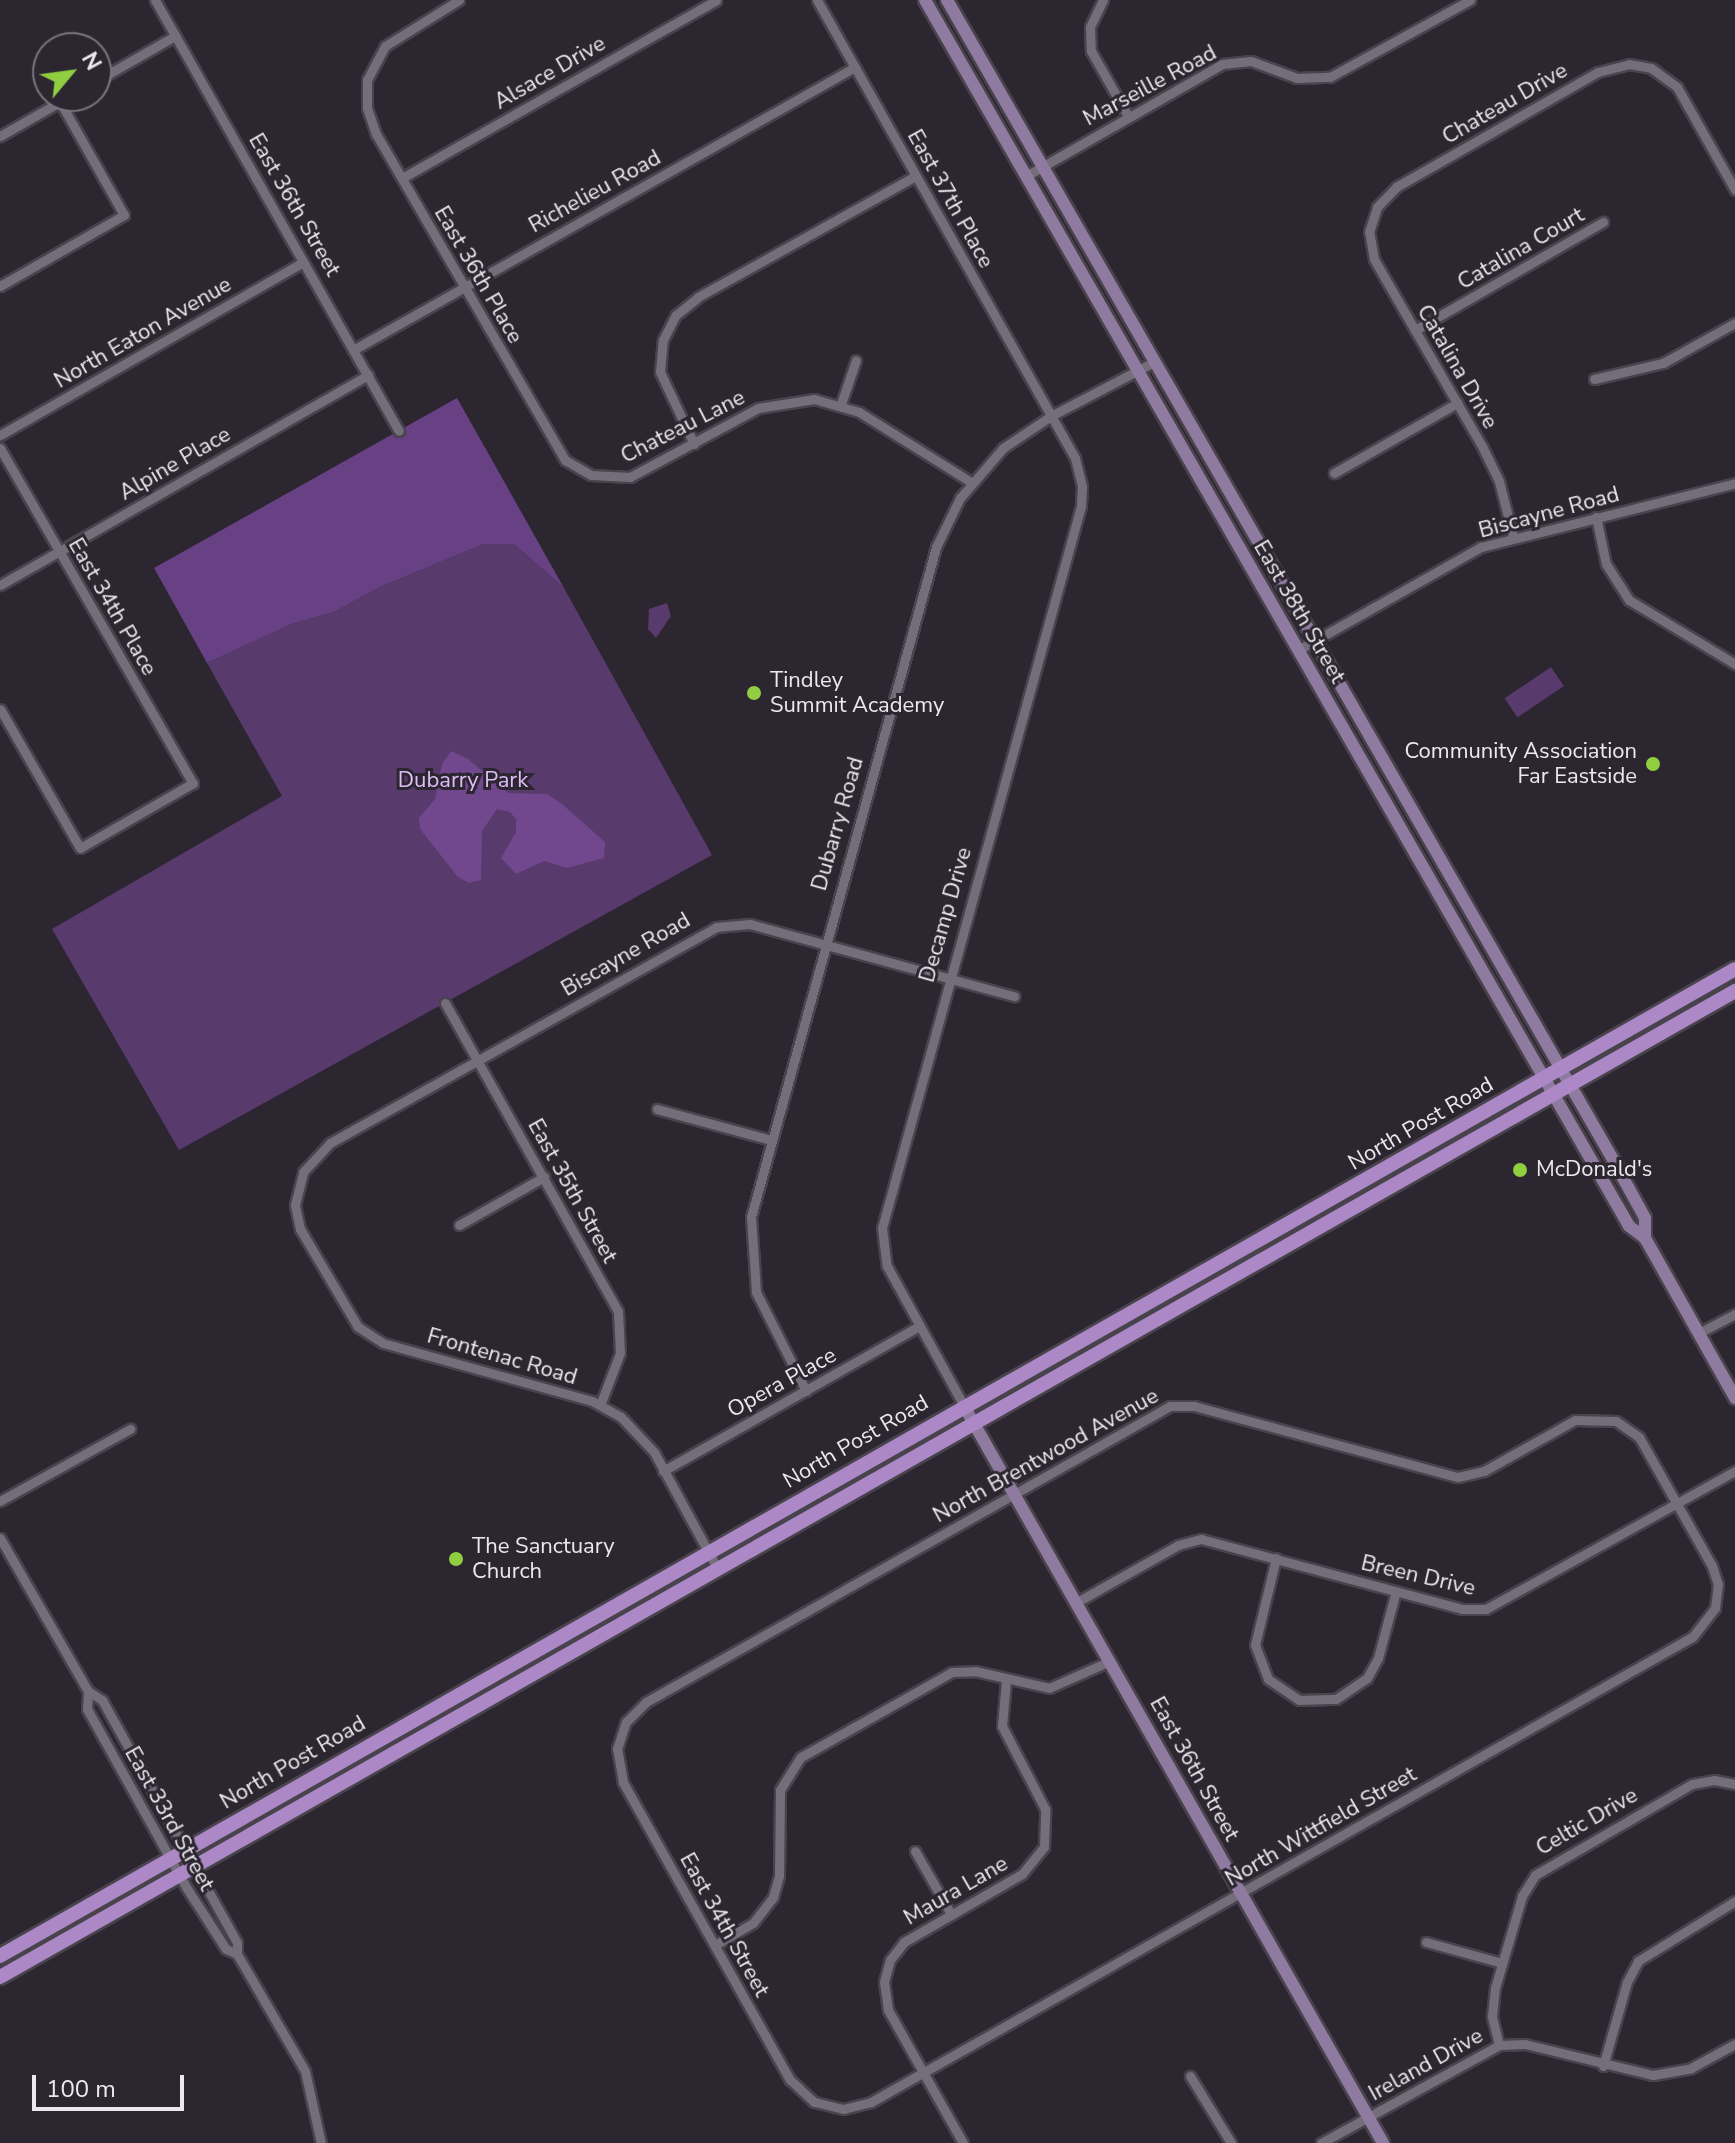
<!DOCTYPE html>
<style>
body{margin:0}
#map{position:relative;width:1735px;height:2143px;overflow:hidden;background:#2c2630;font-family:"Nunito Sans",sans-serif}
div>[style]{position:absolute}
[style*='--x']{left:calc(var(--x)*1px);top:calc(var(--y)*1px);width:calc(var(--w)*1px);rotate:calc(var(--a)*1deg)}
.green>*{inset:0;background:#583a6d;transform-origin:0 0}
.forest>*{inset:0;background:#684084}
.water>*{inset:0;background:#71488d}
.roads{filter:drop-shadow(2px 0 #48434c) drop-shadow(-2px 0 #48434c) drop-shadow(0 2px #48434c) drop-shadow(0 -2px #48434c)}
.street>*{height:9px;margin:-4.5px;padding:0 4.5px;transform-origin:4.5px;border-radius:4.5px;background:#746e7a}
.secondary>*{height:12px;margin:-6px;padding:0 6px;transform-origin:6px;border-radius:6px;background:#907ba0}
.primary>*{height:14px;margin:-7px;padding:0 7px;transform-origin:7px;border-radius:7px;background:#ac88c7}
.dots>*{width:22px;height:22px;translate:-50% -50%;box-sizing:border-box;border:4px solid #2c2630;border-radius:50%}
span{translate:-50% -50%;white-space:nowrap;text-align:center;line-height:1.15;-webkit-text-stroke:6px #2c2630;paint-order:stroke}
.street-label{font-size:22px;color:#ece8ef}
.poi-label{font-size:22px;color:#ece8ef}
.left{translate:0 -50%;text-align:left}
.right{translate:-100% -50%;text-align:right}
.park-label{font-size:22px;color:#debdf7}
.north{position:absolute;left:32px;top:32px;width:80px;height:80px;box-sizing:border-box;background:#2c2630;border:2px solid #79747c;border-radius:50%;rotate:61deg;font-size:22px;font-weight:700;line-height:32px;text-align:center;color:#ece8ef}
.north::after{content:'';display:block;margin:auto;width:28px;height:36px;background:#91cd40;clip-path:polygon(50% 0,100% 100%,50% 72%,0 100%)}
.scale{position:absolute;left:32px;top:2075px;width:152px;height:36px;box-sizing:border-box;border:4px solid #ece8ef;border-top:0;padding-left:10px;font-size:24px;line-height:28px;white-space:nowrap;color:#ece8ef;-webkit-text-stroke:6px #2c2630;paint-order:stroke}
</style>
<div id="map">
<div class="green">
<div style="clip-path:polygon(484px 544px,514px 544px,564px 588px,712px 855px,179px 1150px,52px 929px,282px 796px,207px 663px,292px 624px,334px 612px,382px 586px)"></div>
<div style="clip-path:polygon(667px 603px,671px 616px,656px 638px,648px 629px,649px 609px)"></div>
<div style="left:1551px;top:667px;width:23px;height:56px;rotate:56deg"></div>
</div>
<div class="forest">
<div style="clip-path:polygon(457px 398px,564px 588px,514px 544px,484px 544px,382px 586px,334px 612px,292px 624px,207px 663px,154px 568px)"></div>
</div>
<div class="water">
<div style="clip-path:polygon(451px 751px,468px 759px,508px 793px,547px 794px,562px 804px,605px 842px,604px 858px,567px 868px,544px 861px,516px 874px,501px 858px,516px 832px,516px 819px,510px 812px,497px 809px,482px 831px,481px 880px,469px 883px,458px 877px,420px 829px,419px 818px,435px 799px,442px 764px)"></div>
</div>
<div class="roads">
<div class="street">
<div style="--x:155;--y:0;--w:495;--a:60.5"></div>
<div style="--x:459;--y:0;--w:87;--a:148.1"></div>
<div style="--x:385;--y:46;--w:38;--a:118"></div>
<div style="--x:367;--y:80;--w:28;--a:90"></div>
<div style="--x:367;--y:108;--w:28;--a:71"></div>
<div style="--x:376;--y:134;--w:377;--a:59.9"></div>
<div style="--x:565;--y:460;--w:30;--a:30"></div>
<div style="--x:591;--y:475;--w:39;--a:3"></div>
<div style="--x:630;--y:477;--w:145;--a:-28.3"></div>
<div style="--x:758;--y:408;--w:57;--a:-9.1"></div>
<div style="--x:814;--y:399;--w:47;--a:16.1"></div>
<div style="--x:859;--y:412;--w:132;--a:32"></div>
<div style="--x:817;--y:0;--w:526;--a:60.61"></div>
<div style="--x:1075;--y:458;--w:29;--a:76"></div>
<div style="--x:1082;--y:486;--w:20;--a:93"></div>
<div style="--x:1081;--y:506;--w:749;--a:105.41"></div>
<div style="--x:882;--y:1228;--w:38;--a:83"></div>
<div style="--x:887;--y:1266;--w:160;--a:61.2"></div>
<div style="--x:1103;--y:0;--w:30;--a:116"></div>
<div style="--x:1090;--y:27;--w:24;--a:88"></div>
<div style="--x:1091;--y:51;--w:75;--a:60.4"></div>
<div style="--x:96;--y:81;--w:91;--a:-29.7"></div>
<div style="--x:0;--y:136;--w:81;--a:-29.7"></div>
<div style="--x:1026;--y:176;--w:226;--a:-29.7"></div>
<div style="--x:1222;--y:64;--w:29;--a:-6"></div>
<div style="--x:1251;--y:61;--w:49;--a:20.3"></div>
<div style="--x:1297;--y:78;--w:33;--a:-2"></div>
<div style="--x:1330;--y:77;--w:160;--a:-28.8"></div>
<div style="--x:402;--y:178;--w:361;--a:-29.5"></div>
<div style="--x:0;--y:286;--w:143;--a:-29.8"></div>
<div style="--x:124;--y:215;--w:130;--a:-119.5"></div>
<div style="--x:1415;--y:330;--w:217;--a:-29.9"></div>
<div style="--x:353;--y:350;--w:576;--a:-29.41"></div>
<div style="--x:1594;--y:379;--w:71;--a:-13.1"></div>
<div style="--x:1663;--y:363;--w:82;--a:-29.1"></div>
<div style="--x:841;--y:404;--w:46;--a:-71.2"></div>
<div style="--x:0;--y:435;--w:349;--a:-29.7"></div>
<div style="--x:694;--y:444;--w:80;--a:-115.3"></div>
<div style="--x:660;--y:372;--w:32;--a:-85"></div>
<div style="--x:663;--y:340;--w:28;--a:-63"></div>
<div style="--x:676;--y:315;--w:28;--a:-39"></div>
<div style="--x:698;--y:297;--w:248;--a:-29.1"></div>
<div style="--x:0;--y:448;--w:387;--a:60.1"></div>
<div style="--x:193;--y:783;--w:130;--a:150.1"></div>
<div style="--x:80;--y:848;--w:160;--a:-119.9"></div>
<div style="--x:1334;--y:473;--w:142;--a:-29.6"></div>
<div style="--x:1596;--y:517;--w:48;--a:78"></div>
<div style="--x:1606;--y:564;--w:43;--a:57.4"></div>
<div style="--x:1629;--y:600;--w:124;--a:31.1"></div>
<div style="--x:1513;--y:536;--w:57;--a:-104.3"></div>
<div style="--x:1499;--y:481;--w:37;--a:-116"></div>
<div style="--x:1483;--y:448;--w:218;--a:-120"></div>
<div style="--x:1374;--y:259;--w:27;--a:-100"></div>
<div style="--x:1369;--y:232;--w:26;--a:-72"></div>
<div style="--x:1377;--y:207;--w:28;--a:-46"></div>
<div style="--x:1396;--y:187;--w:232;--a:-29.7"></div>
<div style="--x:1598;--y:72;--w:32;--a:-14"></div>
<div style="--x:1629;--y:64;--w:22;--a:10"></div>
<div style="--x:1651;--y:68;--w:32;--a:36"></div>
<div style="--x:1677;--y:87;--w:118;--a:60.6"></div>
<div style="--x:0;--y:585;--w:424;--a:-29.7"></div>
<div style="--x:1298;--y:650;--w:210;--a:-29.4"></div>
<div style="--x:1481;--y:547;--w:262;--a:-14.1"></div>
<div style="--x:445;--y:1003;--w:353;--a:60.7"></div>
<div style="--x:618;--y:1311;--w:42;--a:87.3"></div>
<div style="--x:620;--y:1353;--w:56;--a:111"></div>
<div style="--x:657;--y:1109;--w:118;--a:15.2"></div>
<div style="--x:459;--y:1225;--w:98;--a:-29.5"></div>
<div style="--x:1699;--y:1333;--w:41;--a:-27.8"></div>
<div style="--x:806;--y:1391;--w:111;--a:-116.8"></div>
<div style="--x:756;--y:1292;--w:75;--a:-93.8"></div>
<div style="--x:751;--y:1217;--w:695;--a:-74.56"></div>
<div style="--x:936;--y:547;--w:55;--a:-63.9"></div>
<div style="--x:960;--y:498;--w:66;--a:-49.3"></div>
<div style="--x:1003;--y:448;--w:58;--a:-33.7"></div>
<div style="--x:1051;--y:416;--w:116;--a:-27.7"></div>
<div style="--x:1170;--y:1406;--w:24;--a:0"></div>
<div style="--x:1194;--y:1406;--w:273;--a:15.1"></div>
<div style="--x:1458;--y:1477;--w:27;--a:-13"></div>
<div style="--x:1484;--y:1471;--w:104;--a:-29.3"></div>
<div style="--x:1575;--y:1420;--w:41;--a:1.4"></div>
<div style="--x:1616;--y:1421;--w:28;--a:35"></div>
<div style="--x:1639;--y:1437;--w:148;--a:60.5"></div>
<div style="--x:1712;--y:1566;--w:19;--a:72"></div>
<div style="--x:1718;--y:1584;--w:24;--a:97"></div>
<div style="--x:1715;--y:1608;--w:37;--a:128"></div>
<div style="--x:1692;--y:1637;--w:944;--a:150.47"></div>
<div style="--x:871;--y:2102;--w:29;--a:166"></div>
<div style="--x:843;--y:2109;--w:30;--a:-166"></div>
<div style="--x:814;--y:2102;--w:33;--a:-137"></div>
<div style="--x:790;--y:2080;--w:342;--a:-119.3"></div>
<div style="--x:623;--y:1782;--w:34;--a:-100"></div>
<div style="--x:617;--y:1749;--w:28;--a:-72"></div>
<div style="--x:626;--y:1722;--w:28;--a:-45"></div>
<div style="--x:646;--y:1702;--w:602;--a:-29.46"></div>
<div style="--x:663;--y:1471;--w:294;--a:-29.5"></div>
<div style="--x:0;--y:1501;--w:149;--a:-29"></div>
<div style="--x:0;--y:1538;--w:177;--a:60.1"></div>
<div style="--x:88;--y:1691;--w:17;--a:33"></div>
<div style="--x:102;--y:1700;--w:278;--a:60.9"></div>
<div style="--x:237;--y:1943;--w:11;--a:90"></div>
<div style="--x:237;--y:1954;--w:135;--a:59.8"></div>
<div style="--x:305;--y:2071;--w:74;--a:77.5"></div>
<div style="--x:1276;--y:1558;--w:89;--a:103.6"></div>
<div style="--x:1255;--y:1645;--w:36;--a:69"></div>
<div style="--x:1268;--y:1679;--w:37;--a:34"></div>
<div style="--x:1299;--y:1700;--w:37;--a:-2"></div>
<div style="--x:1336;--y:1699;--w:37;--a:-34"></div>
<div style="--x:1367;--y:1678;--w:23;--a:-61"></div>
<div style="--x:1378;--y:1658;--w:69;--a:-75"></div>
<div style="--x:717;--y:1568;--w:132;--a:-118.5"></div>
<div style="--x:654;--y:1452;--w:48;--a:-133.3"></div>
<div style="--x:621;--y:1417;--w:33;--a:-151"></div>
<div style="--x:592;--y:1401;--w:217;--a:-164.5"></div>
<div style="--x:383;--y:1343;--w:30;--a:-147"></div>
<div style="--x:358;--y:1327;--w:114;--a:-120.6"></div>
<div style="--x:300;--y:1229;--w:25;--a:-102"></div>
<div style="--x:295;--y:1205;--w:34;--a:-76"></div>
<div style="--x:303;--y:1172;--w:40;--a:-47"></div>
<div style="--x:330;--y:1143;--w:442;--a:-29.2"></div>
<div style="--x:716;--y:927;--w:34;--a:-5"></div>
<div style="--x:750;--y:924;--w:274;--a:15.3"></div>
<div style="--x:1077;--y:1602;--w:116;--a:-29.4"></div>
<div style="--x:1178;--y:1545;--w:24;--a:-15"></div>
<div style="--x:1201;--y:1539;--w:270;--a:15"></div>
<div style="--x:1462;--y:1609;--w:24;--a:0"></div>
<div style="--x:1486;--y:1609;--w:285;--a:-29"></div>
<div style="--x:88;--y:1691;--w:18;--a:93"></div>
<div style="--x:87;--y:1709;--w:204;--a:60.9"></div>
<div style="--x:186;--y:1887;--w:74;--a:57.2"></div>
<div style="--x:226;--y:1949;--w:12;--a:24"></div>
<div style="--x:915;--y:1851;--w:73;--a:60.3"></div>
<div style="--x:1426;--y:1942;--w:79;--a:15.4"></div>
<div style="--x:715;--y:1945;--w:44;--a:-30.1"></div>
<div style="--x:753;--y:1923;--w:33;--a:-52"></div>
<div style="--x:773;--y:1897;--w:22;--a:-74"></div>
<div style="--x:779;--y:1876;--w:86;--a:-89.3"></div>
<div style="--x:780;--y:1790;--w:39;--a:-58"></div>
<div style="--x:801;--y:1757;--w:173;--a:-29.4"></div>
<div style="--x:952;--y:1672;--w:23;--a:-2"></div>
<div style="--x:975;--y:1671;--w:76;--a:12.9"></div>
<div style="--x:1049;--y:1688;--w:67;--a:-23.9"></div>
<div style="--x:1499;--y:2045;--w:30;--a:-104"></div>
<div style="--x:1492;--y:2016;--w:28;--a:-84"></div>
<div style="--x:1495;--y:1988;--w:96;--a:-73.6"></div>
<div style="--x:1522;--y:1896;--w:25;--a:-58"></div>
<div style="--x:1535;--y:1875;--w:181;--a:-30.1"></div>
<div style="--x:1692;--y:1784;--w:22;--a:-10"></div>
<div style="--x:1714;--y:1780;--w:21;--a:11"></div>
<div style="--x:1603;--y:2066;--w:87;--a:-74.1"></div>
<div style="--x:1627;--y:1982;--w:24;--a:-62"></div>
<div style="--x:1638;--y:1961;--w:114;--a:-31.7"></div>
<div style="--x:1190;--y:2076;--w:79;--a:58.5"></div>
<div style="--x:963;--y:2143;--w:153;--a:-119.4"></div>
<div style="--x:888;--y:2010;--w:28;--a:-98"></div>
<div style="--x:884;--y:1982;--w:23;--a:-75"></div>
<div style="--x:890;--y:1960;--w:23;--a:-52"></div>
<div style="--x:904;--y:1942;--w:136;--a:-30"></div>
<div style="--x:1022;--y:1874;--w:35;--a:-51"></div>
<div style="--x:1044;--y:1847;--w:38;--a:-88"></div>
<div style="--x:1045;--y:1809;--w:93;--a:-117.4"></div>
<div style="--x:1002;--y:1726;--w:46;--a:-85"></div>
<div style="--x:1321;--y:2143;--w:203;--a:-28.8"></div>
<div style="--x:1499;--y:2045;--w:26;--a:-2"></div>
<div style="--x:1525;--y:2044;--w:132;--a:13.6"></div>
<div style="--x:1653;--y:2075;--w:39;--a:-10"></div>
<div style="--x:1691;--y:2068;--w:50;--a:-28.6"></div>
</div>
<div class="secondary">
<div style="--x:925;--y:0;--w:1414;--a:60.13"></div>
<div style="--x:1629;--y:1226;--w:20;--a:37"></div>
<div style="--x:1645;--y:1238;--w:184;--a:60.6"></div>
<div style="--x:947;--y:0;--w:1343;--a:60.13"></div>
<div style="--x:1616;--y:1165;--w:60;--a:61.3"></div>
<div style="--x:1645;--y:1218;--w:20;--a:90"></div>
<div style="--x:964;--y:1406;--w:848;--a:60.38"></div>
</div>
<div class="primary">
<div style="--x:0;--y:1956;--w:1996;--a:-29.63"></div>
<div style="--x:0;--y:1977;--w:1996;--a:-29.61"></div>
</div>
</div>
<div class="dots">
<div style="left:754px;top:693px;background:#91cd40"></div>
<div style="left:1653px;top:764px;background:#91cd40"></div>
<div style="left:1520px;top:1170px;background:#91cd40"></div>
<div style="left:456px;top:1559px;background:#91cd40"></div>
</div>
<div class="street-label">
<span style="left:550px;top:73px;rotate:-30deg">Alsace Drive</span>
<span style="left:1150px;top:86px;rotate:-28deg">Marseille Road</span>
<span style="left:1505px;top:104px;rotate:-30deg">Chateau Drive</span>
<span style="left:595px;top:192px;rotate:-29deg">Richelieu Road</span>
<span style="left:950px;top:199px;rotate:61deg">East 37th Place</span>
<span style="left:294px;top:205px;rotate:60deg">East 36th Street</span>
<span style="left:1521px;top:249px;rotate:-30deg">Catalina Court</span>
<span style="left:478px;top:275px;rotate:60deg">East 36th Place</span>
<span style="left:143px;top:333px;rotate:-30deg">North Eaton Avenue</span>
<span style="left:1457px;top:367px;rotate:60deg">Catalina Drive</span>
<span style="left:683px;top:427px;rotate:-27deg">Chateau Lane</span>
<span style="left:175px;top:464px;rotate:-30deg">Alpine Place</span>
<span style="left:1549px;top:513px;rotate:-15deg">Biscayne Road</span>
<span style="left:112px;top:607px;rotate:60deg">East 34th Place</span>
<span style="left:1299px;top:612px;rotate:60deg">East 38th Street</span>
<span style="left:838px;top:824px;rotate:-74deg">Dubarry Road</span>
<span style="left:946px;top:915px;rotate:-74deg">Decamp Drive</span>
<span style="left:626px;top:955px;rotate:-30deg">Biscayne Road</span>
<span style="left:1421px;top:1124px;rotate:-30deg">North Post Road</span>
<span style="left:572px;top:1191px;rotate:61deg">East 35th Street</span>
<span style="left:502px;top:1357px;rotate:16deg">Frontenac Road</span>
<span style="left:782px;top:1383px;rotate:-29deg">Opera Place</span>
<span style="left:856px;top:1442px;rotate:-30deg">North Post Road</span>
<span style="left:1046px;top:1456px;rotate:-29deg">North Brentwood Avenue</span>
<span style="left:1418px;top:1576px;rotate:13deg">Breen Drive</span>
<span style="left:293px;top:1763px;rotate:-30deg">North Post Road</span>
<span style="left:1194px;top:1769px;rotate:61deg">East 36th Street</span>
<span style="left:169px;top:1819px;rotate:61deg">East 33rd Street</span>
<span style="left:1587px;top:1822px;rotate:-30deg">Celtic Drive</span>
<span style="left:1321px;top:1827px;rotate:-30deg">North Wittfield Street</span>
<span style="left:956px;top:1891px;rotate:-30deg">Maura Lane</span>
<span style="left:724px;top:1925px;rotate:61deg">East 34th Street</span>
<span style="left:1426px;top:2065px;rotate:-29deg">Ireland Drive</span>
</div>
<div class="poi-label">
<span class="left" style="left:770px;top:693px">Tindley<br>Summit Academy</span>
<span class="right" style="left:1637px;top:764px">Community Association<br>Far Eastside</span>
<span class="left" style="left:1536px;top:1170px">McDonald's</span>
<span class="left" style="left:472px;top:1559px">The Sanctuary<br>Church</span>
</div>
<div class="park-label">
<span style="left:463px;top:781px">Dubarry Park</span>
</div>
<div class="north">N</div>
<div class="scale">100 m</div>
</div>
